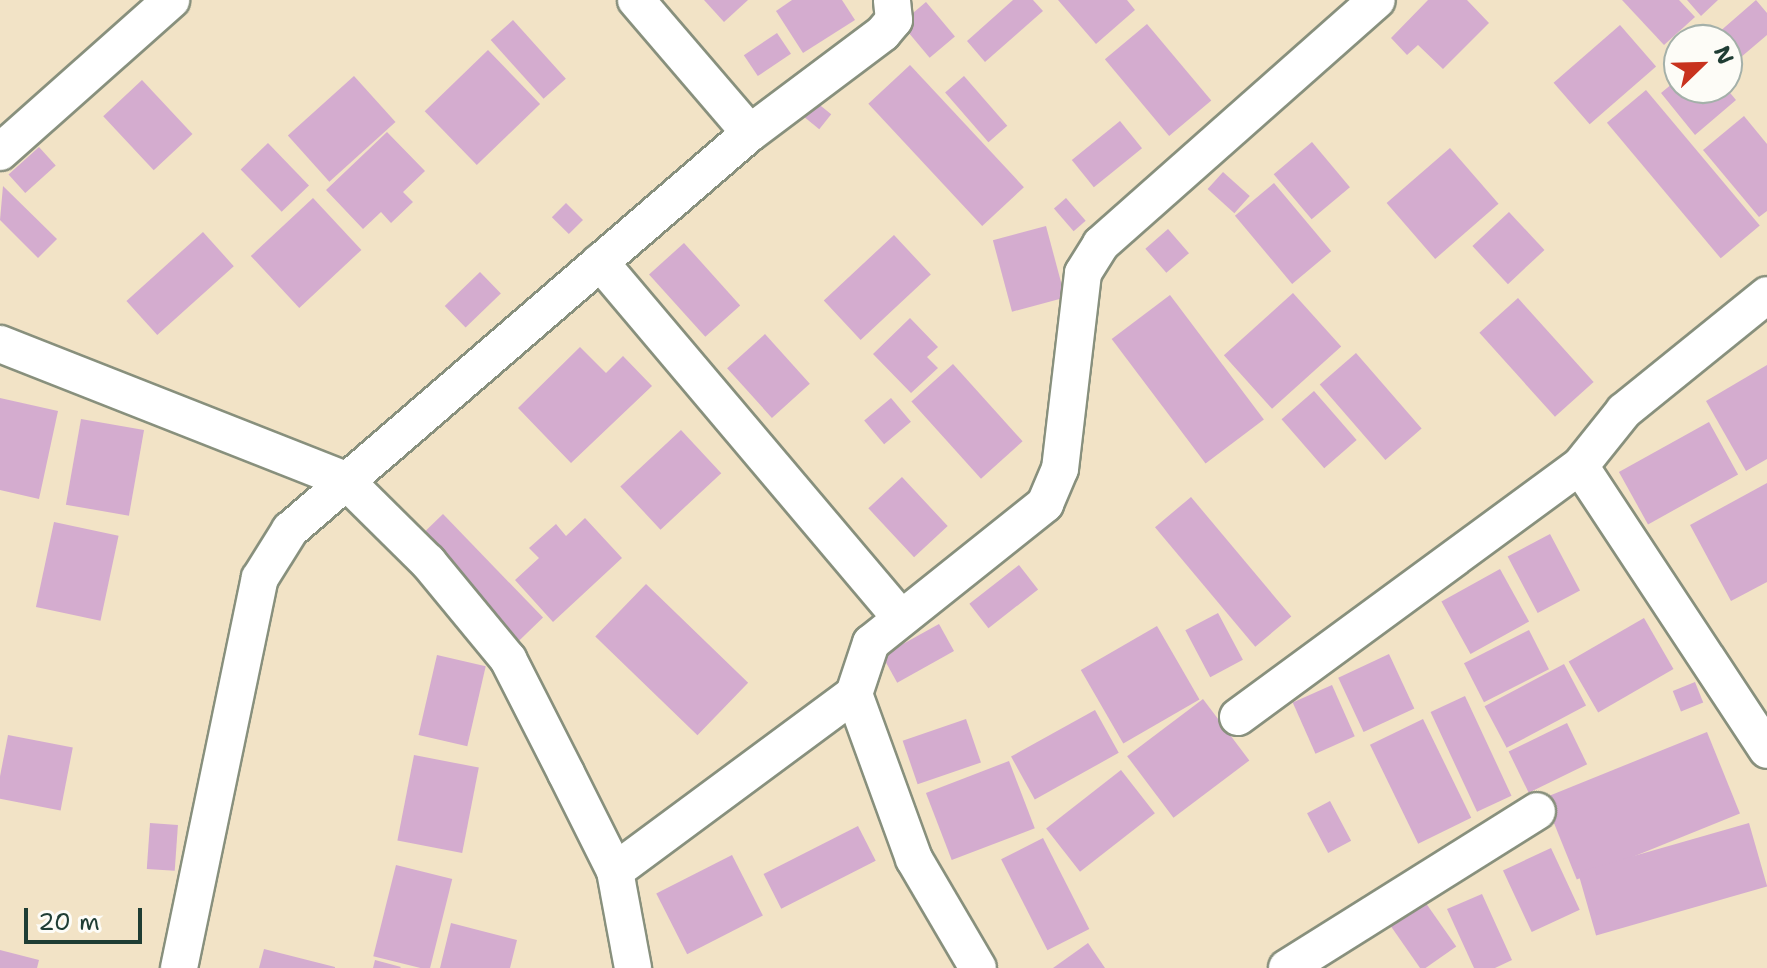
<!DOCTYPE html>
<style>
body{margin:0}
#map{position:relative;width:1767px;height:968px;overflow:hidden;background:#f2e3c6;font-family:"Shantell Sans",sans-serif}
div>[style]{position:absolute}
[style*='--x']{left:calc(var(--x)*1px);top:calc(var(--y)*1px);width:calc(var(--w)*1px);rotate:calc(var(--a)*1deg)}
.building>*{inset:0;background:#d4accf;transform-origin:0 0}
.roads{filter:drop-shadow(2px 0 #88907d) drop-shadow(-2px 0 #88907d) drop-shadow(0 2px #88907d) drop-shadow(0 -2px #88907d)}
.street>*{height:36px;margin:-18px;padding:0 18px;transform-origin:18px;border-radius:18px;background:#fff}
span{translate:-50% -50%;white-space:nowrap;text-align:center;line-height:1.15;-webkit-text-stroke:6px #fdfcf7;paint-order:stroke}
.north{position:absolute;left:1663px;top:24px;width:80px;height:80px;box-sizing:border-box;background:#fdfcf7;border:2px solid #a4b0a9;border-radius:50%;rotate:67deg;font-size:22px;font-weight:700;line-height:32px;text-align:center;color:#1f3d34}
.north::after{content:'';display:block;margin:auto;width:28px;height:36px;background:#c8321e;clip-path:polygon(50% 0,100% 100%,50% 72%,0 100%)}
.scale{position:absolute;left:24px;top:908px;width:118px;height:36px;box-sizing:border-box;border:4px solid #1f3d34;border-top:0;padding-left:10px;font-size:24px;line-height:28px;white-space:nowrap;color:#1f3d34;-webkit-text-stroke:6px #fdfcf7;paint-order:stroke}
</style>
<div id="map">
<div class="building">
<div style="clip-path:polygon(704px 0,748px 0,724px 22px)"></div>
<div style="clip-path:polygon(792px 0,842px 0,855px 20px,803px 53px,776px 11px)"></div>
<div style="clip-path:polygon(1013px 0,1033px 0,1043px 11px,985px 62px,967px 41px)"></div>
<div style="clip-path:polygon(1058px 0,1127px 0,1135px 10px,1096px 44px)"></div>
<div style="clip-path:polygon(1428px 0,1467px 0,1489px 23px,1443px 69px,1418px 45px,1407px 55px,1391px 38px)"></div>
<div style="clip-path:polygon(1622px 0,1679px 0,1695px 17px,1664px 45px)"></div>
<div style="clip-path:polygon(1687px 0,1718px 0,1701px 16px)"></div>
<div style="clip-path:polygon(1756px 0,1767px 13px,1767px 35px,1727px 69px,1727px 40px,1710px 40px)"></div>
<div style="left:926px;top:2px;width:45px;height:33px;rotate:50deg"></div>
<div style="left:513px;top:20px;width:79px;height:30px;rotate:48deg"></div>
<div style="left:1147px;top:24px;width:100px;height:55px;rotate:50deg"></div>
<div style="left:1620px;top:25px;width:55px;height:88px;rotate:49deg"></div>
<div style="left:777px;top:33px;width:25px;height:40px;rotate:56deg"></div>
<div style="left:488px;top:50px;width:75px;height:88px;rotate:46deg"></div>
<div style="left:910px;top:65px;width:167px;height:57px;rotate:47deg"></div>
<div style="left:354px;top:76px;width:62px;height:89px;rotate:48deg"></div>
<div style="left:964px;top:76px;width:66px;height:25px;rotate:49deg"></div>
<div style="clip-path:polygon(1679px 78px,1679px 88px,1726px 88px,1736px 100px,1695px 135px,1661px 93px)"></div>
<div style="left:142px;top:80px;width:74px;height:53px;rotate:47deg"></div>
<div style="left:1646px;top:90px;width:177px;height:51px;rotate:50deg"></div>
<div style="left:811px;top:98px;width:26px;height:19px;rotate:39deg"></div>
<div style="clip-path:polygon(1744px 116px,1767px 144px,1767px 211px,1759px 217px,1703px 150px)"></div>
<div style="left:1120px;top:121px;width:35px;height:62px;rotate:51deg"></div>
<div style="clip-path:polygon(387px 132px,425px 171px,403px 192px,413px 202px,391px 223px,381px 212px,363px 229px,326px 190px)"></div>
<div style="left:1312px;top:142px;width:59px;height:50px;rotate:50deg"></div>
<div style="left:268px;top:143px;width:59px;height:38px;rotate:46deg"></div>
<div style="left:39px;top:147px;width:25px;height:41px;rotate:48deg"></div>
<div style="left:1450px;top:148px;width:74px;height:84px;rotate:49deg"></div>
<div style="left:1223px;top:172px;width:36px;height:23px;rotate:42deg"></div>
<div style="left:1274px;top:183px;width:89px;height:51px;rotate:50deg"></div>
<div style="clip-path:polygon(3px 186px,57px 239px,38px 258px,0 220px)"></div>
<div style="left:313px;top:198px;width:71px;height:85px;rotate:47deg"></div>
<div style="left:1066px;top:198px;width:30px;height:16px;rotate:49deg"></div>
<div style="left:566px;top:203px;width:24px;height:20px;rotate:45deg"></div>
<div style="left:1509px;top:212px;width:52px;height:50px;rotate:47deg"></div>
<div style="left:1046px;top:226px;width:74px;height:55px;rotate:75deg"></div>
<div style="left:1168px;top:229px;width:32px;height:30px;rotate:49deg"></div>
<div style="left:203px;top:232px;width:46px;height:103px;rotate:48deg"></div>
<div style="left:894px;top:235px;width:54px;height:96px;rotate:47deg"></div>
<div style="left:684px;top:243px;width:84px;height:47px;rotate:48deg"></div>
<div style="left:480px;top:272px;width:30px;height:49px;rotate:46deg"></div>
<div style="left:1293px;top:293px;width:72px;height:93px;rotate:48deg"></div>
<div style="left:1170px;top:295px;width:156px;height:73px;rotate:53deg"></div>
<div style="left:1518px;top:298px;width:113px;height:52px;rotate:48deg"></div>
<div style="clip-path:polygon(910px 318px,938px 347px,927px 357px,938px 368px,911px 393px,873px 354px)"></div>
<div style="left:765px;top:334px;width:67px;height:51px;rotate:48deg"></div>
<div style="clip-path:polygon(580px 347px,606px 373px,623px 356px,652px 386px,571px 463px,518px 408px)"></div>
<div style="left:1356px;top:353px;width:100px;height:48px;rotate:49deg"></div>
<div style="left:953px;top:364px;width:104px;height:56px;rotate:48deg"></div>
<div style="clip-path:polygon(1767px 365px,1767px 459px,1746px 471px,1706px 401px)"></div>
<div style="left:1314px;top:391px;width:65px;height:43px;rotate:49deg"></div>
<div style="clip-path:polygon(0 398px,58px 411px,39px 499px,0 490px)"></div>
<div style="left:891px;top:398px;width:31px;height:35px;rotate:50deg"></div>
<div style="left:81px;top:419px;width:64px;height:87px;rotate:10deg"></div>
<div style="left:1709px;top:422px;width:60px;height:103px;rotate:61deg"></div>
<div style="left:681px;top:430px;width:59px;height:83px;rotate:47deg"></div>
<div style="left:902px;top:477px;width:67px;height:46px;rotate:47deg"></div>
<div style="clip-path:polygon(1767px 483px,1767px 582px,1731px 601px,1690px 525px)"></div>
<div style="left:1191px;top:497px;width:156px;height:47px;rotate:50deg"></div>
<div style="left:443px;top:514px;width:144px;height:33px;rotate:46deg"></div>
<div style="clip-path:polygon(585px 518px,622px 558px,553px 622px,515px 580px,539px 558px,529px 548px,556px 524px,566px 536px)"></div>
<div style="left:54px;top:522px;width:66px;height:87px;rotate:12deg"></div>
<div style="left:1550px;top:534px;width:64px;height:48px;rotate:62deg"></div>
<div style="left:1019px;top:565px;width:31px;height:63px;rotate:52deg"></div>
<div style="left:1500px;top:569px;width:60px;height:67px;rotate:61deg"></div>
<div style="left:646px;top:584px;width:142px;height:73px;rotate:44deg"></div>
<div style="left:1218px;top:613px;width:53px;height:37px;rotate:62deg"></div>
<div style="left:1644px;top:618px;width:59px;height:87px;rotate:60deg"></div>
<div style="left:939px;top:624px;width:31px;height:65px;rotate:61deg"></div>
<div style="left:1157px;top:626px;width:85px;height:88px;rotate:60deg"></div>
<div style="left:1529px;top:630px;width:44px;height:73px;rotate:63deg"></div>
<div style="left:1389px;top:654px;width:60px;height:56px;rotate:65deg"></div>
<div style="left:437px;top:655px;width:50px;height:82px;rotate:13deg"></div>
<div style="left:1564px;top:664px;width:47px;height:90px;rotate:62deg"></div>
<div style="left:1695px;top:682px;width:22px;height:24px;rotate:68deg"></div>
<div style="left:1332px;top:685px;width:56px;height:43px;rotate:66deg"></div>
<div style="left:1465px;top:696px;width:110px;height:38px;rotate:65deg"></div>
<div style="left:1203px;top:699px;width:77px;height:95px;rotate:53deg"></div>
<div style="left:1095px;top:710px;width:49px;height:96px;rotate:61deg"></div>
<div style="left:966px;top:719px;width:46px;height:67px;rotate:71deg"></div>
<div style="left:1423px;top:719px;width:110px;height:59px;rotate:64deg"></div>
<div style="left:1567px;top:723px;width:46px;height:65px;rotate:64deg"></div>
<div style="left:1707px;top:732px;width:88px;height:176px;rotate:68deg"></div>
<div style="left:8px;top:735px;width:66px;height:64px;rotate:11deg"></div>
<div style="left:414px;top:755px;width:66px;height:87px;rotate:11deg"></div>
<div style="left:1009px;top:761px;width:72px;height:89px;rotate:69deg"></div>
<div style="left:1121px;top:770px;width:55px;height:95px;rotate:52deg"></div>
<div style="left:1330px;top:801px;width:45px;height:26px;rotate:62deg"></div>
<div style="left:150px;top:823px;width:28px;height:46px;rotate:4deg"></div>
<div style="left:1749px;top:823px;width:66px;height:178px;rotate:74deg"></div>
<div style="left:858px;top:826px;width:39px;height:106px;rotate:63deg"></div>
<div style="left:1043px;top:838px;width:102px;height:47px;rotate:63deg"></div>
<div style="left:1551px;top:848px;width:68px;height:53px;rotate:65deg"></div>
<div style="left:732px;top:855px;width:68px;height:85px;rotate:63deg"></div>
<div style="left:396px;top:865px;width:58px;height:94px;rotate:14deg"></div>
<div style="clip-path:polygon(1482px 894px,1512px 960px,1495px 968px,1474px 968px,1447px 909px)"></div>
<div style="left:1423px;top:899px;width:58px;height:42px;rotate:55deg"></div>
<div style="clip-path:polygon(451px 923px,517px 940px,510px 968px,440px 968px)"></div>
<div style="clip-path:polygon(1088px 943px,1105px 968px,1053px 968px)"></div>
<div style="clip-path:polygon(264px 949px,335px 967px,335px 968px,259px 968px)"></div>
<div style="clip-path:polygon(0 950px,39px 960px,37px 968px,0 968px)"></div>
<div style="clip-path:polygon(375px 960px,401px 967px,400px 968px,373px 968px)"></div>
</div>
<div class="roads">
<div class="street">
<div style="--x:636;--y:0;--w:175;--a:49.4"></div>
<div style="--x:0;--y:152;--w:229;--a:-41.6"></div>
<div style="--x:600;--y:262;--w:463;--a:49.8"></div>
<div style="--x:0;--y:344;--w:371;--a:21.5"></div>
<div style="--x:345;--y:480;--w:117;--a:44.7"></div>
<div style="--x:428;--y:562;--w:126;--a:50.5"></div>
<div style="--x:508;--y:659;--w:128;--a:63"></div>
<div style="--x:566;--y:773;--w:110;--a:63.4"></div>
<div style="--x:615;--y:871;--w:99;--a:79.5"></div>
<div style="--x:1580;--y:466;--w:340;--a:56.6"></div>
<div style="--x:854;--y:694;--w:176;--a:70"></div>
<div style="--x:914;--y:859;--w:126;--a:59.6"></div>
<div style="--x:1238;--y:717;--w:424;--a:-36.3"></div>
<div style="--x:1580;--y:466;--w:70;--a:-51.3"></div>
<div style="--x:1624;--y:411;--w:184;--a:-39"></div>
<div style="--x:615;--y:871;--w:297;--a:-36.5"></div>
<div style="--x:854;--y:694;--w:54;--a:-71.6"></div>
<div style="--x:871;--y:643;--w:223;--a:-38.6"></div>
<div style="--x:1045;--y:504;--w:38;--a:-67"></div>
<div style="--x:1060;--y:469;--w:197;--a:-83.3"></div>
<div style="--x:1083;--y:273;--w:34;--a:-58"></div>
<div style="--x:1101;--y:244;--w:368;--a:-41.5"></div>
<div style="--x:179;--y:968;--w:398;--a:-78.3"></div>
<div style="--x:260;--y:578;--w:57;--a:-58"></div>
<div style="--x:290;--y:530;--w:608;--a:-40.8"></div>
<div style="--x:750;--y:133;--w:166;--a:-36.9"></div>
<div style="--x:883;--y:33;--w:17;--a:-50"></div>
<div style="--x:894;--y:20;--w:20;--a:-96"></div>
<div style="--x:1287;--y:968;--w:295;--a:-32.1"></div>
</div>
</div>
<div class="north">N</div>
<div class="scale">20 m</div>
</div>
